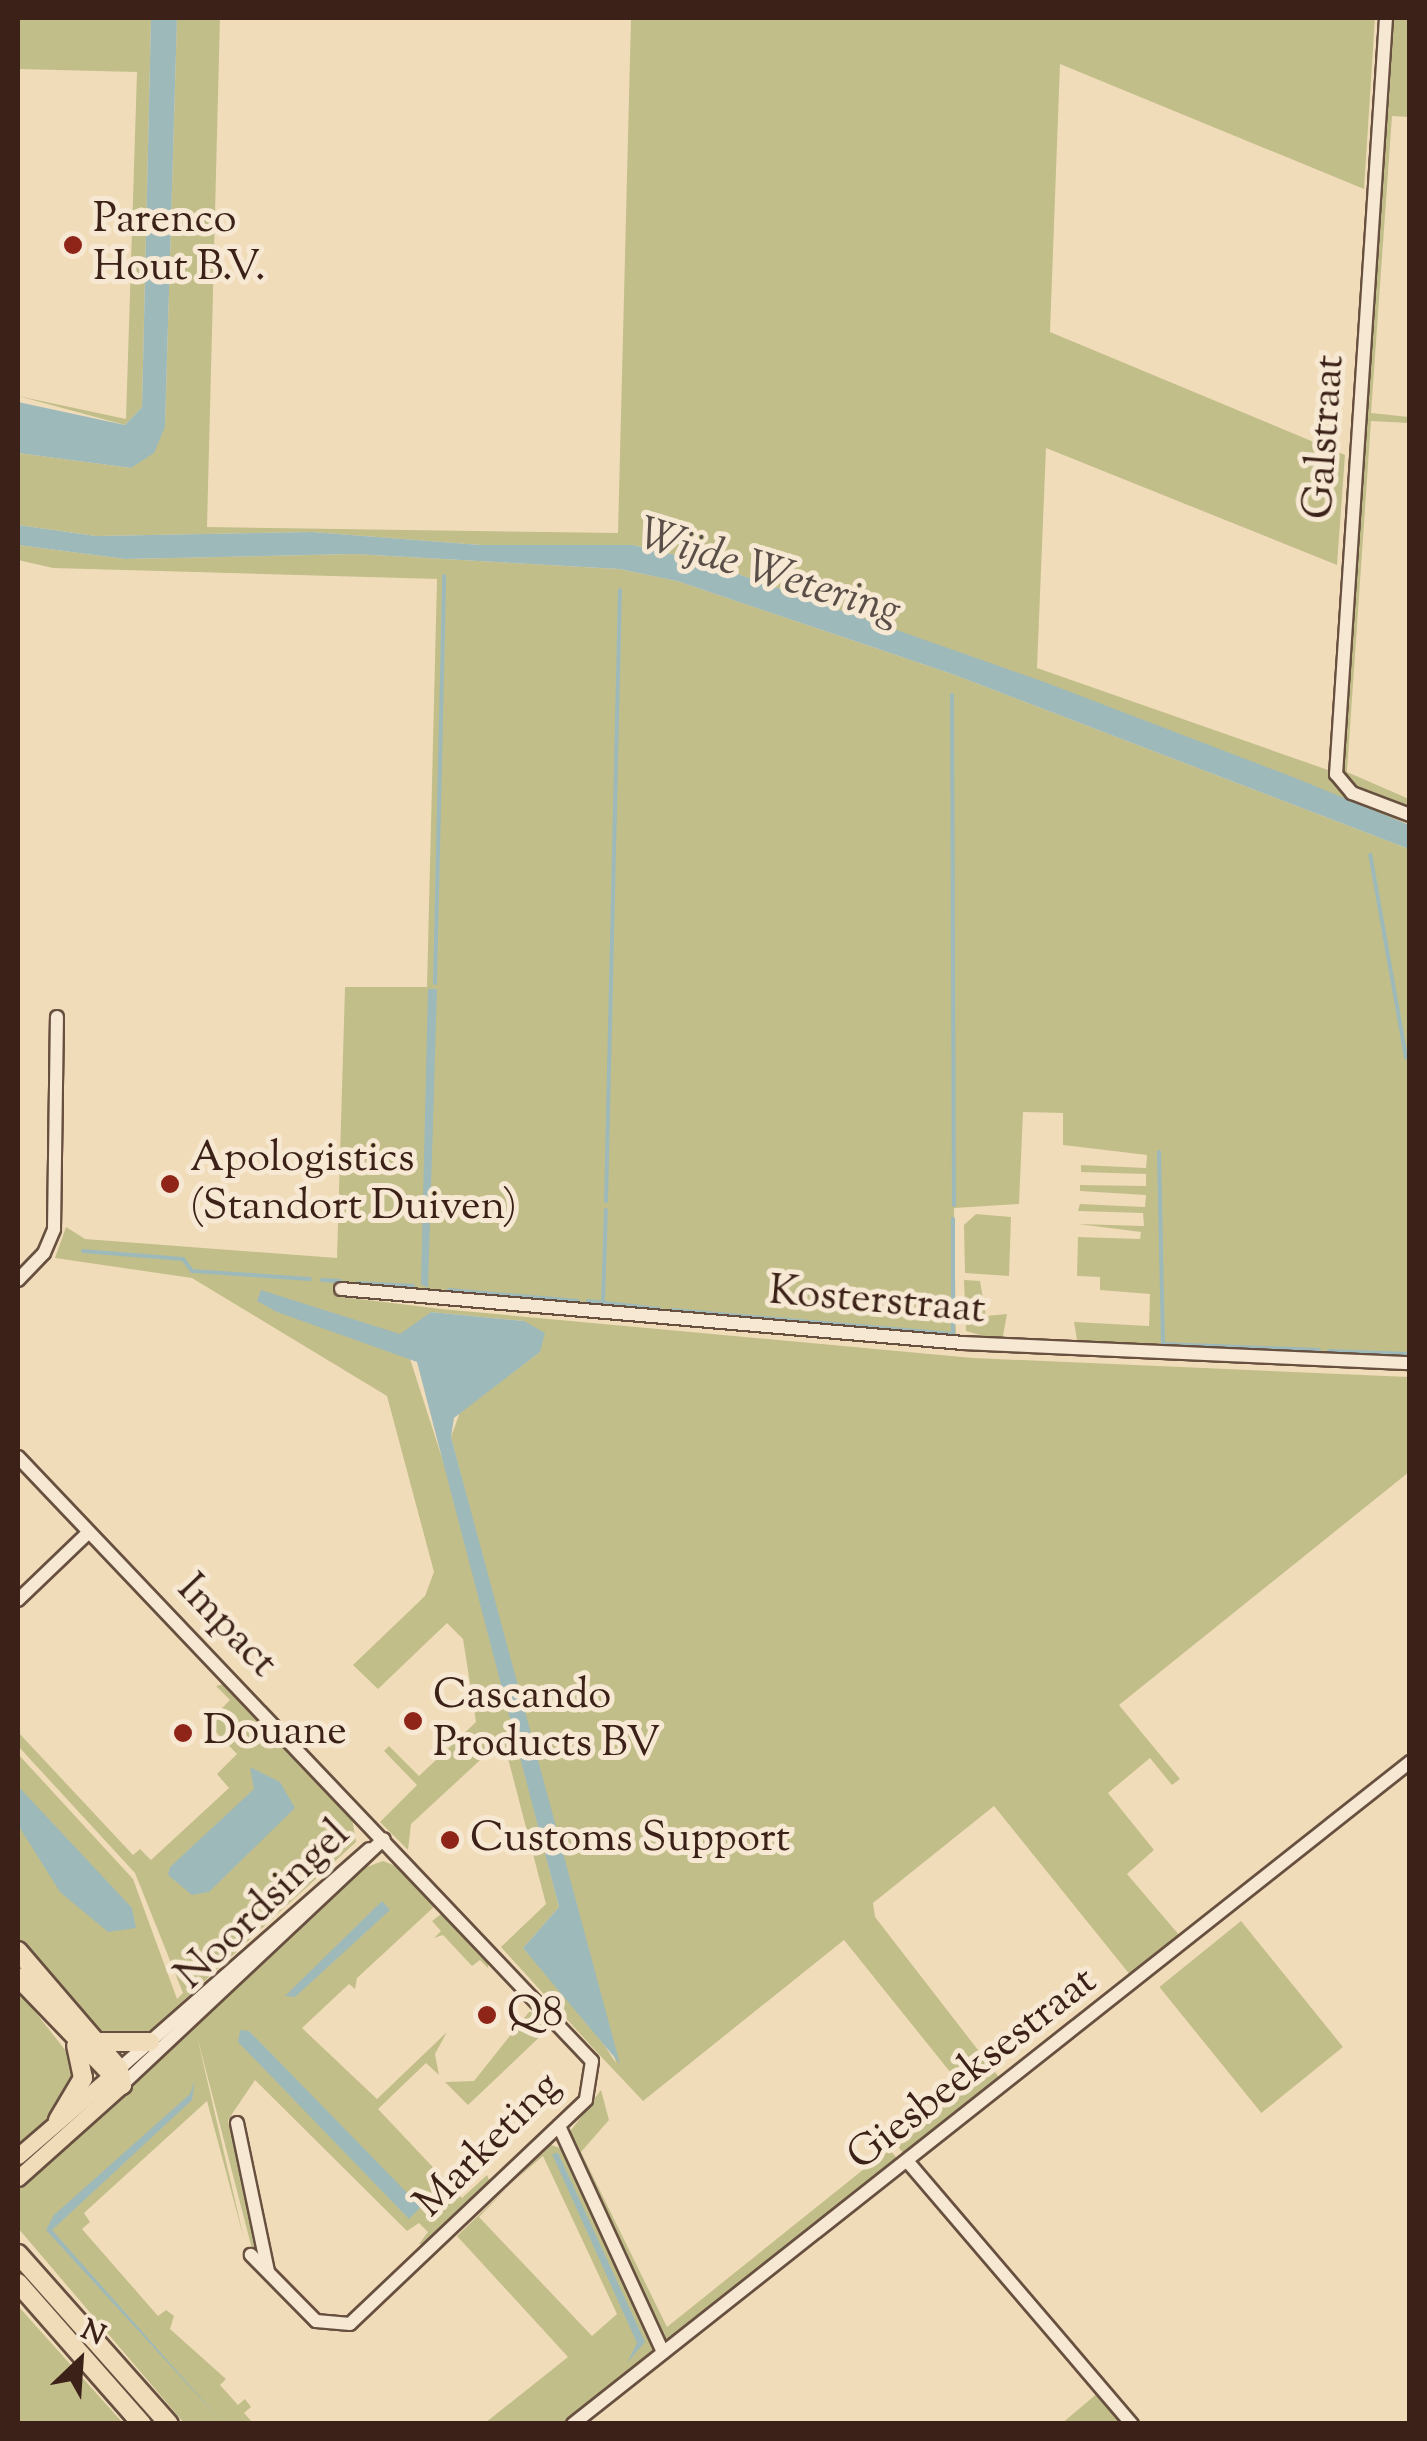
<!DOCTYPE html>
<style>
body{margin:0}
#map{position:relative;width:1427px;height:2441px;overflow:hidden;background:#f1dcba;font-family:"Sorts Mill Goudy",serif}
div>[style]{position:absolute}
[style*='--x']{left:calc(var(--x)*1px);top:calc(var(--y)*1px);width:calc(var(--w)*1px);rotate:calc(var(--a)*1deg)}
.green>*{inset:0;background:#c2be8a;transform-origin:0 0}
.water>*{inset:0;background:#9eb9b9;transform-origin:0 0}
.stream>*{height:4px;margin:-2px;padding:0 2px;transform-origin:2px;border-radius:2px;background:#9eb9b9}
.roads{filter:drop-shadow(2px 0 #685040) drop-shadow(-2px 0 #685040) drop-shadow(0 2px #685040) drop-shadow(0 -2px #685040)}
.minor>*{height:12px;margin:-6px;padding:0 6px;transform-origin:6px;border-radius:6px;background:#f6e8d2}
.major>*{height:15px;margin:-7.5px;padding:0 7.5px;transform-origin:7.5px;border-radius:7.5px;background:#f1dcba}
.highway>*{height:18px;margin:-9px;padding:0 9px;transform-origin:9px;border-radius:9px;background:#f1dcba}
.dots>*{width:28px;height:28px;translate:-50% -50%;box-sizing:border-box;border:5px solid #f6e8d2;border-radius:50%}
span{translate:-50% -50%;white-space:nowrap;text-align:center;line-height:1.15;-webkit-text-stroke:10px #f6e8d2;paint-order:stroke}
.poi-label{font-size:42px;color:#3b2117}
.left{translate:0 -50%;text-align:left}
.street-label{font-size:42px;color:#3b2117}
.water-label{font-size:45px;color:#594f48;font-style:italic}
.frame{position:absolute;inset:0;border:20px solid #3b2117;pointer-events:none}
.north{position:absolute;left:30px;top:2311px;width:100px;height:100px;-webkit-text-stroke:8px #f6e8d2;paint-order:stroke;rotate:25deg;font-size:28px;font-weight:700;line-height:40px;text-align:center;color:#3b2117}
.north::after{content:'';display:block;margin:auto;width:35px;height:45px;background:#3b2117;clip-path:polygon(50% 0,100% 100%,50% 72%,0 100%)}
</style>
<div id="map">
<div class="green">
<div style="clip-path:polygon(18px 18px,151px 18px,142px 407px,125px 425px,18px 396px,126px 419px,137px 72px,18px 69px)"></div>
<div style="clip-path:polygon(177px 18px,220px 18px,207px 527px,618px 533px,631px 18px,1375px 18px,1364px 189px,1060px 64px,1050px 332px,1345px 455px,1337px 565px,1046px 448px,1037px 668px,1331px 771px,1346px 795px,1409px 825px,1045px 683px,701px 561px,633px 545px,481px 545px,312px 532px,96px 536px,18px 525px,18px 453px,131px 468px,165px 427px)"></div>
<div style="clip-path:polygon(1394px 18px,1409px 18px,1409px 117px,1392px 116px,1371px 413px,1409px 417px,1409px 423px,1371px 421px,1347px 772px,1409px 799px,1409px 811px,1354px 790px,1341px 773px)"></div>
<div style="clip-path:polygon(evenodd,18px 545px,125px 559px,354px 554px,619px 569px,677px 581px,952px 674px,1409px 849px,1409px 1361px,1078px 1346px,1074px 1322px,1149px 1326px,1150px 1294px,1100px 1290px,1100px 1277px,1077px 1276px,1078px 1237px,1140px 1239px,1141px 1232px,1078px 1224px,1144px 1226px,1143px 1213px,1078px 1211px,1080px 1204px,1145px 1207px,1146px 1195px,1080px 1191px,1080px 1185px,1146px 1186px,1146px 1174px,1081px 1172px,1081px 1165px,1146px 1168px,1147px 1155px,1063px 1145px,1063px 1113px,1023px 1112px,1019px 1204px,954px 1208px,956px 1340px,334px 1287px,335px 1296px,441px 1309px,973px 1358px,1409px 1377px,1409px 1472px,1119px 1705px,1180px 1779px,1172px 1785px,1150px 1758px,1108px 1793px,1154px 1850px,1127px 1874px,1180px 1936px,1131px 1976px,994px 1806px,873px 1903px,875px 1917px,1002px 2081px,907px 2158px,896px 2144px,963px 2088px,844px 1940px,643px 2101px,593px 2048px,501px 1947px,546px 1904px,503px 1739px,411px 1824px,408px 1850px,380px 1822px,417px 1785px,384px 1751px,389px 1746px,419px 1776px,476px 1722px,463px 1639px,447px 1623px,378px 1689px,353px 1665px,425px 1596px,434px 1572px,387px 1396px,192px 1278px,55px 1258px,66px 1227px,85px 1239px,337px 1258px,345px 987px,427px 987px,437px 579px,53px 568px,18px 560px,18px 545px,431px 1312px,524px 1321px,540px 1352px,460px 1412px,451px 1437px,616px 2063px,576px 2002px,523px 1948px,559px 1907px,454px 1495px,403px 1337px,431px 1312px)"></div>
<div style="clip-path:polygon(976px 1214px,1011px 1217px,1009px 1276px,965px 1273px,964px 1225px)"></div>
<div style="clip-path:polygon(964px 1280px,980px 1281px,986px 1316px,1007px 1314px,1002px 1341px,966px 1331px)"></div>
<div style="clip-path:polygon(224px 1684px,352px 1818px,356px 1842px,149px 2032px,108px 2040px,18px 1938px,18px 1754px,133px 1879px,177px 1999px,183px 1993px,135px 1873px,18px 1746px,18px 1732px,133px 1855px,140px 1849px,151px 1860px,229px 1788px,217px 1774px,237px 1754px,207px 1723px,230px 1700px,216px 1686px)"></div>
<div style="clip-path:polygon(383px 1861px,403px 1869px,435px 1906px,357px 1978px,355px 1989px,349px 1984px,302px 2028px,377px 2099px,447px 2032px,435px 2054px,439px 2075px,426px 2063px,378px 2109px,462px 2198px,487px 2175px,491px 2184px,428px 2245px,419px 2244px,428px 2232px,419px 2223px,407px 2231px,255px 2080px,228px 2120px,263px 2260px,252px 2249px,197px 2036px,244px 2239px,207px 2101px,84px 2213px,90px 2222px,82px 2229px,158px 2316px,166px 2310px,174px 2316px,170px 2329px,226px 2379px,220px 2385px,238px 2405px,245px 2399px,251px 2407px,244px 2413px,253px 2423px,184px 2423px,18px 2228px,18px 2188px,361px 1869px)"></div>
<div style="clip-path:polygon(444px 1912px,488px 1957px,488px 1968px,480px 1960px,472px 1966px,443px 1935px,434px 1938px,441px 1931px,432px 1921px)"></div>
<div style="left:1241px;top:1921px;width:162px;height:105px;rotate:51deg"></div>
<div style="clip-path:polygon(18px 1990px,77px 2065px,70px 2096px,18px 2147px)"></div>
<div style="clip-path:polygon(529px 2012px,541px 2013px,547px 2030px,468px 2105px,445px 2082px,474px 2081px)"></div>
<div style="clip-path:polygon(601px 2090px,609px 2120px,581px 2152px,667px 2327px,889px 2149px,901px 2163px,667px 2342px,569px 2133px)"></div>
<div style="clip-path:polygon(551px 2145px,563px 2149px,655px 2348px,565px 2423px,485px 2423px,568px 2357px,457px 2236px,507px 2188px,479px 2217px,592px 2336px,617px 2314px,543px 2156px,514px 2181px)"></div>
<div style="clip-path:polygon(18px 2306px,123px 2423px,18px 2423px)"></div>
<div style="clip-path:polygon(1099px 2392px,1126px 2424px,1061px 2424px)"></div>
</div>
<div class="water">
<div style="clip-path:polygon(151px 18px,177px 18px,165px 427px,154px 453px,131px 468px,18px 453px,18px 402px,125px 425px,142px 407px)"></div>
<div style="clip-path:polygon(18px 525px,96px 536px,312px 532px,481px 545px,633px 545px,701px 561px,1047px 683px,1303px 781px,1409px 825px,1409px 849px,952px 674px,677px 581px,619px 569px,354px 554px,125px 559px,18px 545px)"></div>
<div style="left:1372px;top:853px;width:209px;height:4px;rotate:80deg"></div>
<div style="clip-path:polygon(428px 989px,437px 989px,428px 1288px,421px 1284px)"></div>
<div style="clip-path:polygon(261px 1290px,400px 1334px,431px 1312px,524px 1321px,545px 1333px,540px 1352px,454px 1418px,451px 1437px,620px 2064px,523px 1948px,559px 1907px,417px 1362px,277px 1312px,257px 1301px)"></div>
<div style="clip-path:polygon(250px 1767px,280px 1782px,295px 1808px,209px 1892px,192px 1895px,168px 1875px,170px 1867px,254px 1789px)"></div>
<div style="clip-path:polygon(18px 1786px,132px 1908px,136px 1928px,108px 1932px,60px 1892px,18px 1825px)"></div>
<div style="clip-path:polygon(382px 1901px,390px 1910px,295px 1997px,285px 1996px)"></div>
<div style="clip-path:polygon(249px 2031px,421px 2207px,409px 2219px,238px 2042px,240px 2030px)"></div>
<div style="clip-path:polygon(195px 2080px,192px 2100px,52px 2230px,223px 2423px,46px 2230px,54px 2215px,190px 2094px)"></div>
<div style="clip-path:polygon(558px 2153px,645px 2342px,627px 2363px,637px 2343px,552px 2154px)"></div>
</div>
<div class="stream">
<div style="--x:952;--y:695;--w:510;--a:89.78"></div>
<div style="--x:435;--y:983;--w:407;--a:-88.7"></div>
<div style="--x:1159;--y:1152;--w:192;--a:88.8"></div>
<div style="--x:1163;--y:1344;--w:156;--a:2.2"></div>
<div style="--x:606;--y:1201;--w:611;--a:-88.69"></div>
<div style="--x:83;--y:1251;--w:100;--a:4.6"></div>
<div style="--x:183;--y:1259;--w:15;--a:53"></div>
<div style="--x:192;--y:1271;--w:118;--a:3.9"></div>
<div style="--x:322;--y:1280;--w:18;--a:3"></div>
<div style="--x:358;--y:1283;--w:55;--a:3.1"></div>
<div style="--x:449;--y:1290;--w:129;--a:4.9"></div>
<div style="--x:588;--y:1301;--w:72;--a:6.3"></div>
<div style="--x:603;--y:1303;--w:93;--a:-88.2"></div>
<div style="--x:672;--y:1310;--w:282;--a:4.9"></div>
<div style="--x:953;--y:1334;--w:115;--a:-90"></div>
<div style="--x:1329;--y:1351;--w:81;--a:2.1"></div>
</div>
<div class="roads">
<div class="minor">
<div style="--x:1386;--y:18;--w:758;--a:93.78"></div>
<div style="--x:1336;--y:774;--w:25;--a:50"></div>
<div style="--x:1352;--y:793;--w:62;--a:20.8"></div>
<div style="--x:18;--y:1280;--w:37;--a:-46"></div>
<div style="--x:44;--y:1253;--w:26;--a:-67"></div>
<div style="--x:54;--y:1229;--w:212;--a:-89.2"></div>
<div style="--x:341;--y:1289;--w:624;--a:4.96"></div>
<div style="--x:963;--y:1343;--w:447;--a:2.6"></div>
<div style="--x:18;--y:1457;--w:833;--a:46.46"></div>
<div style="--x:592;--y:2061;--w:39;--a:99"></div>
<div style="--x:586;--y:2100;--w:325;--a:136.5"></div>
<div style="--x:350;--y:2324;--w:34;--a:-175"></div>
<div style="--x:316;--y:2321;--w:93;--a:-134.6"></div>
<div style="--x:18;--y:1600;--w:98;--a:-43.8"></div>
<div style="--x:119;--y:2069;--w:333;--a:-41.3"></div>
<div style="--x:122;--y:2085;--w:359;--a:-43.2"></div>
<div style="--x:237;--y:2123;--w:151;--a:78.2"></div>
<div style="--x:559;--y:2126;--w:249;--a:65.3"></div>
<div style="--x:908;--y:2162;--w:345;--a:49.5"></div>
<div style="--x:573;--y:2424;--w:1067;--a:-38.34"></div>
</div>
<div class="major">
<div style="--x:18;--y:2156;--w:133;--a:-40.7"></div>
<div style="--x:18;--y:2178;--w:140;--a:-41.8"></div>
</div>
<div class="highway">
<div style="--x:18;--y:1951;--w:155;--a:49.4"></div>
<div style="--x:119;--y:2069;--w:16;--a:79"></div>
<div style="--x:18;--y:1977;--w:150;--a:46.1"></div>
<div style="--x:96;--y:2042;--w:54;--a:0"></div>
<div style="--x:58;--y:2120;--w:49;--a:-59.2"></div>
<div style="--x:83;--y:2078;--w:33;--a:-102"></div>
<div style="--x:18;--y:2254;--w:227;--a:48.4"></div>
<div style="--x:18;--y:2283;--w:188;--a:48.7"></div>
</div>
</div>
<div class="dots">
<div style="left:73px;top:245px;background:#8f2418"></div>
<div style="left:170px;top:1184px;background:#8f2418"></div>
<div style="left:413px;top:1721px;background:#8f2418"></div>
<div style="left:183px;top:1733px;background:#8f2418"></div>
<div style="left:450px;top:1840px;background:#8f2418"></div>
<div style="left:487px;top:2015px;background:#8f2418"></div>
</div>
<div class="poi-label">
<span class="left" style="left:93px;top:245px">Parenco<br>Hout B.V.</span>
<span class="left" style="left:190px;top:1184px">Apologistics<br>(Standort Duiven)</span>
<span class="left" style="left:433px;top:1721px">Cascando<br>Products BV</span>
<span class="left" style="left:203px;top:1733px">Douane</span>
<span class="left" style="left:470px;top:1840px">Customs Support</span>
<span class="left" style="left:507px;top:2015px">Q8</span>
</div>
<div class="street-label">
<span style="left:1326px;top:437px;rotate:-86deg">Galstraat</span>
<span style="left:877px;top:1302px;rotate:5deg">Kosterstraat</span>
<span style="left:226px;top:1627px;rotate:46deg">Impact</span>
<span style="left:264px;top:1906px;rotate:-44deg">Noordsingel</span>
<span style="left:973px;top:2070px;rotate:-38deg">Giesbeeksestraat</span>
<span style="left:489px;top:2146px;rotate:-45deg">Marketing</span>
</div>
<div class="water-label">
<span style="left:769px;top:575px;rotate:17deg">Wijde Wetering</span>
</div>
<div class="frame"></div>
<div class="north">N</div>
</div>
